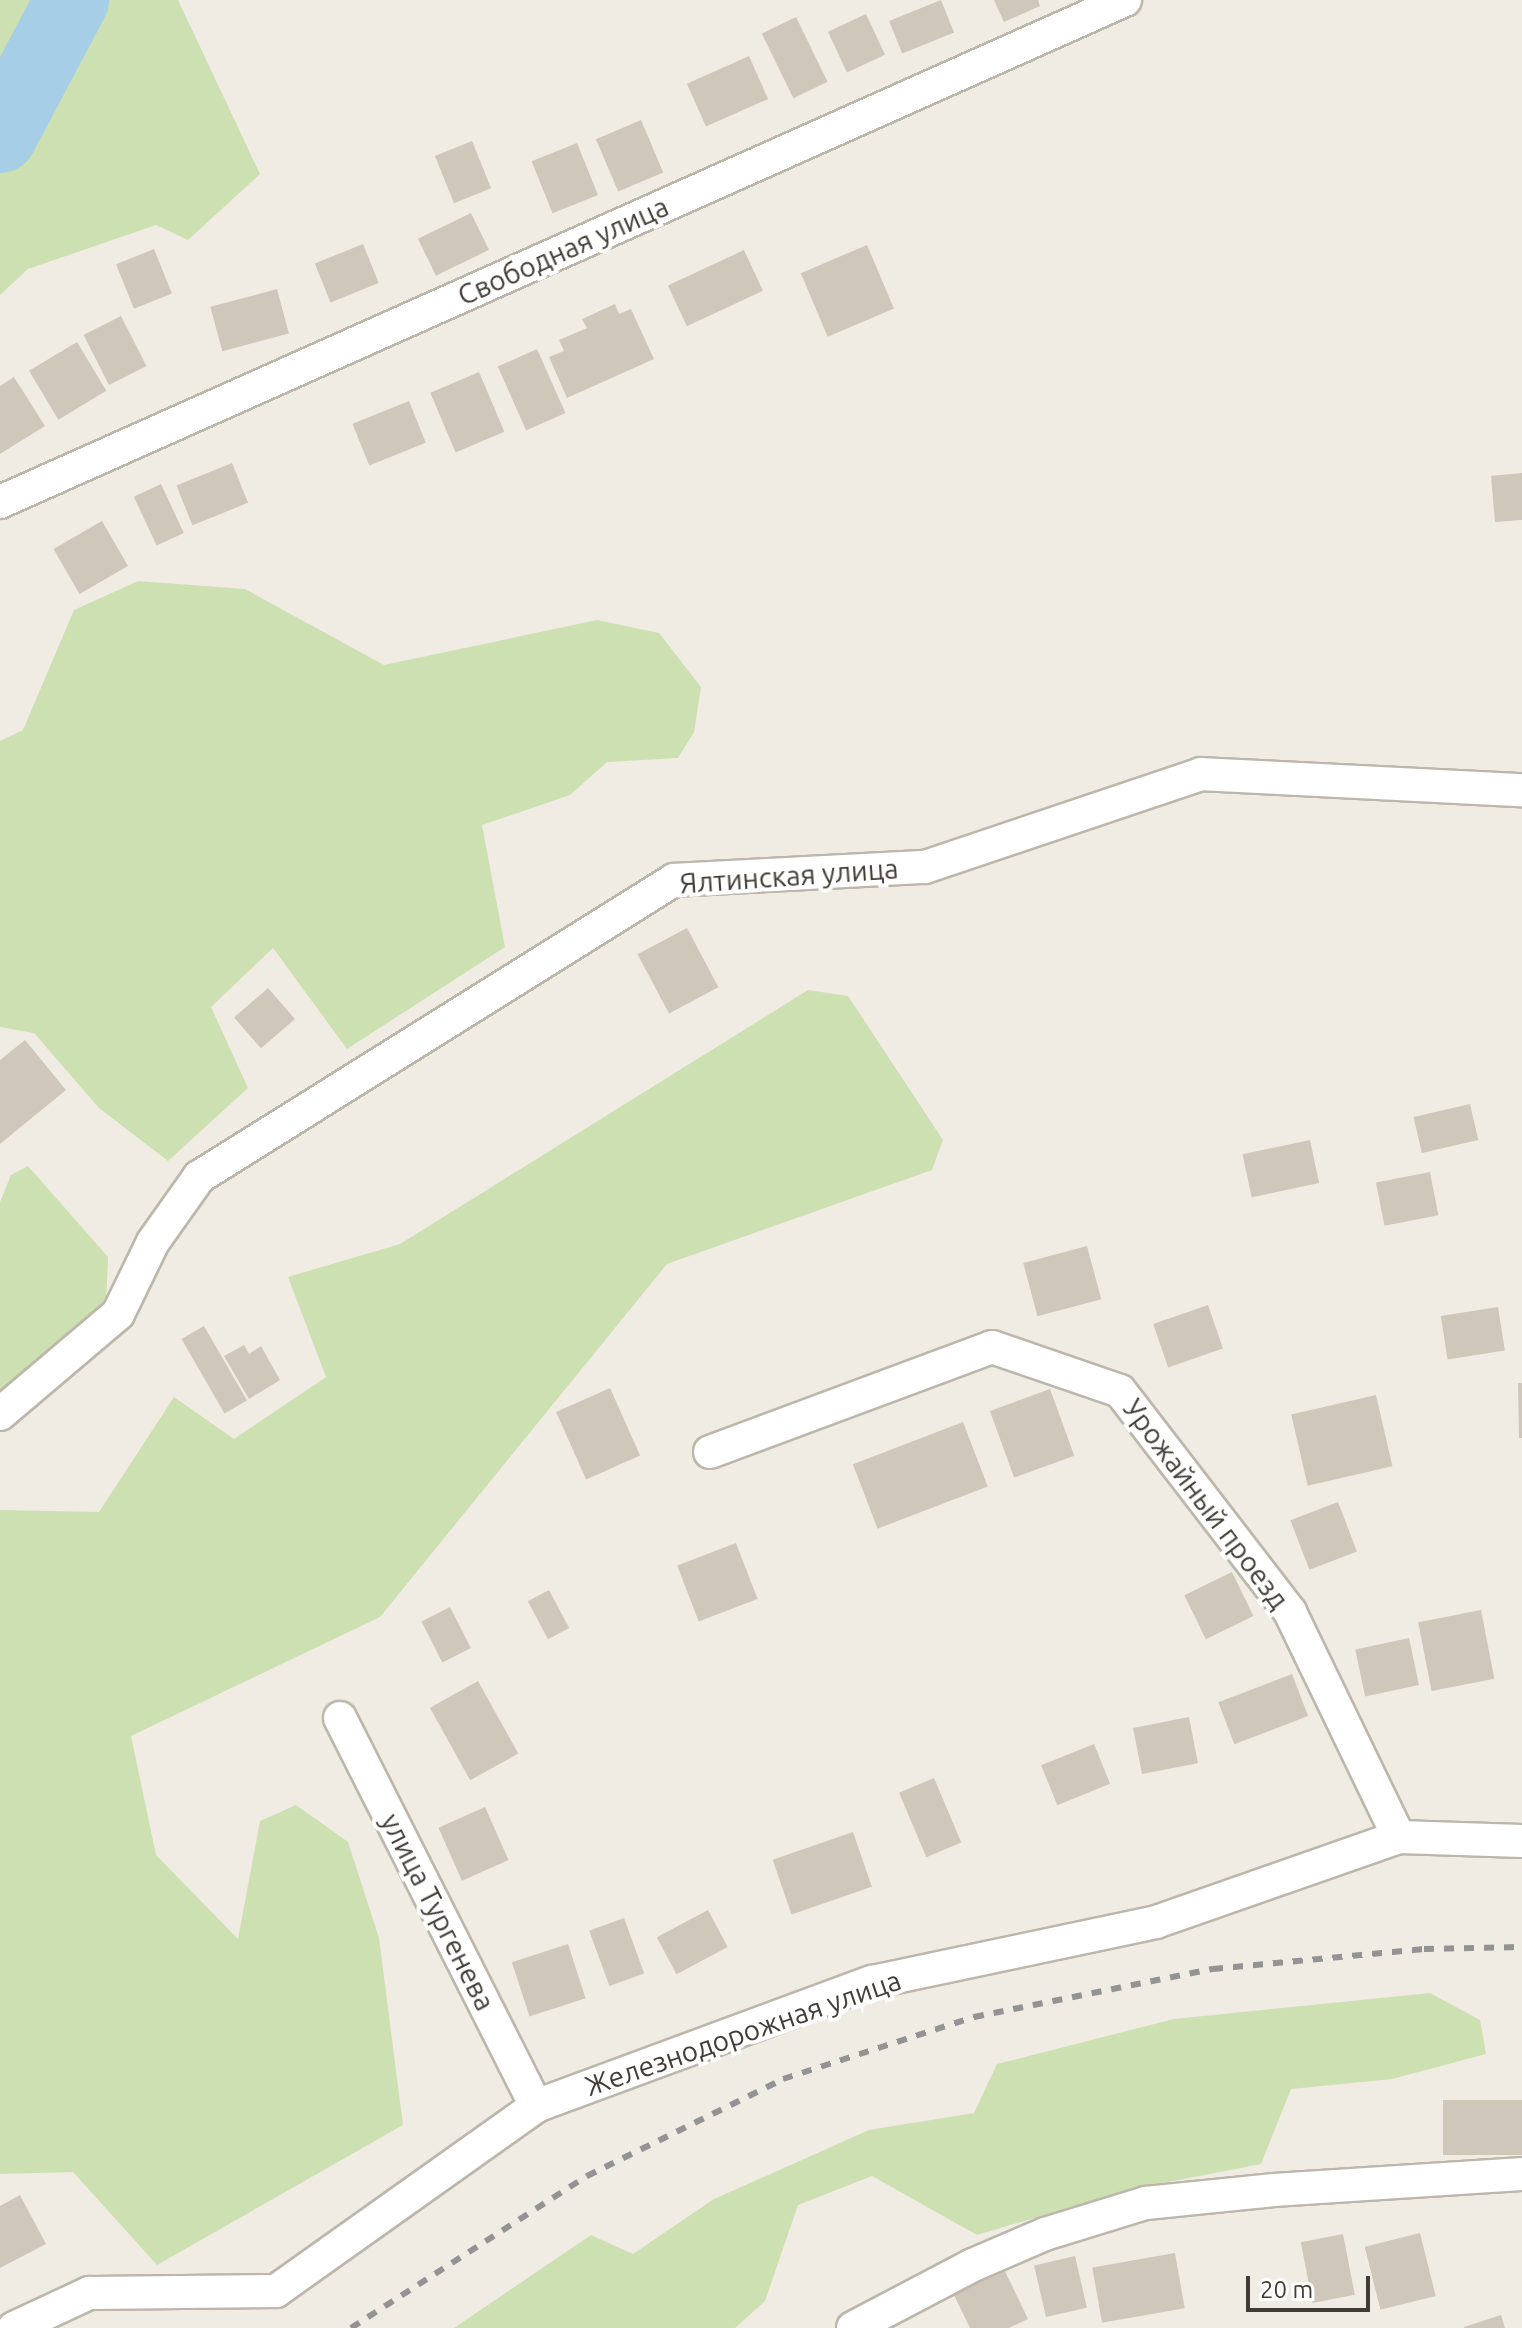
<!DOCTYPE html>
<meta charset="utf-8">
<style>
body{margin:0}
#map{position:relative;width:1522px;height:2328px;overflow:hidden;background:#f0ece4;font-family:Ubuntu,sans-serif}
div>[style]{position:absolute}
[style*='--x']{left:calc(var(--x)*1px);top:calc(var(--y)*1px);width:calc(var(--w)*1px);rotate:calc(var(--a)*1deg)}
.green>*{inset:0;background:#cde0b1}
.river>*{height:74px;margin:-37px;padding:0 37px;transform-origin:37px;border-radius:37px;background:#a6cfe7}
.building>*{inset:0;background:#d0c7bb;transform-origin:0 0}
.roads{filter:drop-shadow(2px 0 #bdb6ab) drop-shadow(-2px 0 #bdb6ab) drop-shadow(0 2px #bdb6ab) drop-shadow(0 -2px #bdb6ab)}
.street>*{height:32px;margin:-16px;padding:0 16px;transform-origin:16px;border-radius:16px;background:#fff}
.rail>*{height:6px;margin-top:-3px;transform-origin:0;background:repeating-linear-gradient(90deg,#939393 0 10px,transparent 0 20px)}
span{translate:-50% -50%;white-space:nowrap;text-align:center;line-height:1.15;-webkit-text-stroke:8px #fff;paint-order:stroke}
.street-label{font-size:28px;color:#413c35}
.scale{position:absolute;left:1246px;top:2276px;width:124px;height:36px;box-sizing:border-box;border:4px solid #413c35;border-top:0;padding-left:10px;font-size:24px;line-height:28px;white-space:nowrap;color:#413c35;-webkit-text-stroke:6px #fff;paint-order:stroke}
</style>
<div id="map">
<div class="green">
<div style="clip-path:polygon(0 0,178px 0,260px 174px,188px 240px,156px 225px,28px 269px,0 295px)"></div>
<div style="clip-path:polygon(138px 581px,245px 589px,384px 665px,597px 620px,659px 633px,701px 687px,694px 732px,678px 758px,607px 762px,570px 795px,482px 825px,505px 947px,347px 1049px,273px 948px,211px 1007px,248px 1088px,168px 1161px,99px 1108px,34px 1033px,0 1027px,0 741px,23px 730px,74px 610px)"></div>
<div style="clip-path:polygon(808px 990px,848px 996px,943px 1140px,932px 1170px,667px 1264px,380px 1617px,131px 1736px,156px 1855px,238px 1939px,260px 1821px,296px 1805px,348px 1842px,379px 1938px,403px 2125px,157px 2265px,73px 2172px,0 2174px,0 1510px,99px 1512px,174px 1397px,234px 1439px,326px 1377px,288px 1277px,400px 1244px)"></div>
<div style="clip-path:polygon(28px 1166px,108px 1257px,106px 1306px,0 1393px,0 1202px,11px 1175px)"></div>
<div style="clip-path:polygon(1430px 1993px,1480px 2020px,1486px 2054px,1392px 2079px,1291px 2089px,1261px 2164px,1132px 2189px,977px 2235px,872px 2176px,798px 2205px,765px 2301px,735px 2328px,454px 2328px,591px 2235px,633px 2254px,714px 2199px,869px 2130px,974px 2113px,997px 2064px,1174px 2019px)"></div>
</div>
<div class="river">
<div style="--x:0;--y:136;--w:154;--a:-62.1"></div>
</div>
<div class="building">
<div style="left:941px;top:0;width:35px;height:56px;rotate:68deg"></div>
<div style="clip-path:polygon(994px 0,1038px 0,1040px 6px,1004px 22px)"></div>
<div style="left:866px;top:14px;width:45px;height:42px;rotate:65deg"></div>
<div style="left:796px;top:17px;width:72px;height:38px;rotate:64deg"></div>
<div style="left:749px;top:56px;width:47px;height:68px;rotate:66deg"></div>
<div style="left:641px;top:120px;width:57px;height:49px;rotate:67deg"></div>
<div style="left:472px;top:141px;width:51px;height:40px;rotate:68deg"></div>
<div style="left:577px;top:143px;width:56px;height:49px;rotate:68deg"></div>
<div style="left:471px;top:213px;width:41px;height:59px;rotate:64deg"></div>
<div style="left:363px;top:244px;width:42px;height:52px;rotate:68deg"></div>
<div style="left:867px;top:245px;width:69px;height:72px;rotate:67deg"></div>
<div style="left:154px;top:249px;width:48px;height:41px;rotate:68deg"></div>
<div style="left:744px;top:250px;width:45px;height:84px;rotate:65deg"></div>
<div style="left:277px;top:289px;width:46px;height:69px;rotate:75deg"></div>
<div style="clip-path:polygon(615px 304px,619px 314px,631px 309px,654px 359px,567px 398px,549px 357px,564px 351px,559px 340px,587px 328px,582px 319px)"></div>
<div style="left:121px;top:316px;width:56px;height:42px;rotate:63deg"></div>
<div style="left:77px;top:342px;width:57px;height:56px;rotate:59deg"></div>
<div style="left:537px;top:349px;width:70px;height:43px;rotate:66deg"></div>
<div style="left:479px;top:372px;width:65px;height:53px;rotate:67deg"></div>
<div style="clip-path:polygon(14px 377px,45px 426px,0 454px,0 386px)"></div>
<div style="left:409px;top:401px;width:45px;height:61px;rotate:68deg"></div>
<div style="left:232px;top:463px;width:43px;height:60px;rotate:68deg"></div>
<div style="clip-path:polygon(1522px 473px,1522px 520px,1495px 522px,1491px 476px)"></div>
<div style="left:161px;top:484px;width:54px;height:30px;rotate:65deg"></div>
<div style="left:102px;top:521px;width:52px;height:56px;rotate:60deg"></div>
<div style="left:687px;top:928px;width:67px;height:56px;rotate:62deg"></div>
<div style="left:268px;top:988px;width:41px;height:45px;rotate:49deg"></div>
<div style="clip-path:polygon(25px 1040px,66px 1090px,0 1144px,0 1060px)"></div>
<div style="left:1470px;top:1104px;width:37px;height:58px;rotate:77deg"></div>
<div style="left:1310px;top:1140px;width:44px;height:69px;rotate:78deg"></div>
<div style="left:1430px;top:1172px;width:44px;height:55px;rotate:79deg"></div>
<div style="left:1087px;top:1246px;width:55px;height:66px;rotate:75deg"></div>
<div style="left:1208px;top:1305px;width:46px;height:58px;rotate:71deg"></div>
<div style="left:1498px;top:1307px;width:44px;height:58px;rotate:81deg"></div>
<div style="left:204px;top:1326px;width:86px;height:26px;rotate:60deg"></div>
<div style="clip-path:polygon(244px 1345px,249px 1354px,261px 1346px,280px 1380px,249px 1399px,224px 1356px)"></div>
<div style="clip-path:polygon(1518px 1383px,1522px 1383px,1522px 1438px,1519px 1438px)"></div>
<div style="left:610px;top:1388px;width:74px;height:59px;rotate:66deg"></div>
<div style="left:1050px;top:1389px;width:71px;height:64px;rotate:70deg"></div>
<div style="left:1376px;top:1395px;width:73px;height:87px;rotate:77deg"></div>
<div style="left:963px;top:1422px;width:69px;height:118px;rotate:69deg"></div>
<div style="left:1338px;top:1502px;width:53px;height:51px;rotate:69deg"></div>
<div style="left:736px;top:1543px;width:60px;height:63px;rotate:69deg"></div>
<div style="left:1232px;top:1572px;width:49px;height:53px;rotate:64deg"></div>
<div style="left:549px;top:1590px;width:43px;height:24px;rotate:62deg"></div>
<div style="left:450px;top:1607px;width:46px;height:32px;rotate:63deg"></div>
<div style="left:1481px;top:1610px;width:70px;height:64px;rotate:79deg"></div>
<div style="left:1409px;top:1638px;width:48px;height:55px;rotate:78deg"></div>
<div style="left:1292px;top:1674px;width:45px;height:79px;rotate:69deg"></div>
<div style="left:478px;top:1681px;width:83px;height:55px;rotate:61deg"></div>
<div style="left:1189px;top:1717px;width:47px;height:57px;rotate:79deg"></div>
<div style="left:1094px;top:1744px;width:43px;height:57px;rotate:68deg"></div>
<div style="left:934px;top:1778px;width:70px;height:38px;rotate:67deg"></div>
<div style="left:485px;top:1807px;width:58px;height:51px;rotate:66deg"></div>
<div style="left:853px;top:1832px;width:58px;height:85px;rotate:71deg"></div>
<div style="left:708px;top:1910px;width:42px;height:58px;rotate:62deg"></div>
<div style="left:624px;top:1918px;width:59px;height:37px;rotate:70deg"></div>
<div style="left:568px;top:1944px;width:57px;height:59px;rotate:72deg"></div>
<div style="left:1522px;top:2100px;width:55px;height:79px;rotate:90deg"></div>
<div style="clip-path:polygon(20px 2195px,46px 2244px,0 2268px,0 2206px)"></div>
<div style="left:1420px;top:2233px;width:65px;height:57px;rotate:76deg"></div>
<div style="left:1343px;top:2234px;width:62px;height:43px;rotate:79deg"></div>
<div style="left:1175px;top:2253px;width:56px;height:84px;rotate:80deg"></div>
<div style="left:1075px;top:2256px;width:53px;height:42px;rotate:77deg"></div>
<div style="clip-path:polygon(1004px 2269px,1028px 2319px,1009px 2328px,970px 2328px,953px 2293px)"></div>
<div style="clip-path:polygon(1501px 2315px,1505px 2328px,1464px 2328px,1464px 2327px)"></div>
</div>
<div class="roads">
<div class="street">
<div style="--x:0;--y:502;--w:1232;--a:-24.05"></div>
<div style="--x:0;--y:1414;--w:155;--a:-40.3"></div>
<div style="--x:118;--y:1314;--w:80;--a:-64.1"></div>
<div style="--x:153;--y:1242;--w:80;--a:-54.7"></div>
<div style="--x:199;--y:1177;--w:560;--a:-32.02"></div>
<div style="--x:674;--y:880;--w:251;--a:-3"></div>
<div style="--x:925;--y:867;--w:291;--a:-18.6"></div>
<div style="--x:1201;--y:774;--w:321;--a:2.9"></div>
<div style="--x:710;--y:1452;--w:301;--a:-20.4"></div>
<div style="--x:992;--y:1347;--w:135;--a:19"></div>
<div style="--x:1120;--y:1391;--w:279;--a:52.4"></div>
<div style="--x:1290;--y:1612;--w:250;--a:64.2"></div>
<div style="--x:340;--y:1718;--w:435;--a:63.2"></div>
<div style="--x:14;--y:2328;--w:83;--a:-25"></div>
<div style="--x:89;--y:2293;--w:187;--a:-0.6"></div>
<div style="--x:276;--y:2291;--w:319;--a:-35.4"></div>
<div style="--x:536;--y:2106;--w:358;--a:-20.3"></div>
<div style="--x:872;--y:1982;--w:290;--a:-11.9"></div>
<div style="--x:1156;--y:1922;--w:257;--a:-19.3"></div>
<div style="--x:1399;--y:1837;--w:123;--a:1.9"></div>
<div style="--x:853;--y:2328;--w:136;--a:-27.7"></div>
<div style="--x:973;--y:2265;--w:78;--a:-23.3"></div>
<div style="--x:1045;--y:2234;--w:106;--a:-17.1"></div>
<div style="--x:1146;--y:2203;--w:129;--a:-5.8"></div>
<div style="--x:1274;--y:2190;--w:249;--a:-3.7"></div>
</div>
</div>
<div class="rail">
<div style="--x:351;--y:2328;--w:281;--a:-32.8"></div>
<div style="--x:587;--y:2176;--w:219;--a:-26.3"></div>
<div style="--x:783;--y:2079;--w:201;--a:-18"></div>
<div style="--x:974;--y:2017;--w:244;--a:-11.4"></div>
<div style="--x:1213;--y:1969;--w:212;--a:-5.4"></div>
<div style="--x:1424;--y:1949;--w:98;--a:-1.2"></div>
</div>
<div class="street-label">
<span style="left:563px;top:251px;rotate:-24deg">Свободная улица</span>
<span style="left:789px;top:876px;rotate:-4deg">Ялтинская улица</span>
<span style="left:1206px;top:1504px;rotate:53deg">Урожайный проезд</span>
<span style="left:438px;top:1912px;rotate:63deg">улица Тургенева</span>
<span style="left:743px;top:2033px;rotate:-19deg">Железнодорожная улица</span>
</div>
<div class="scale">20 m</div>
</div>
